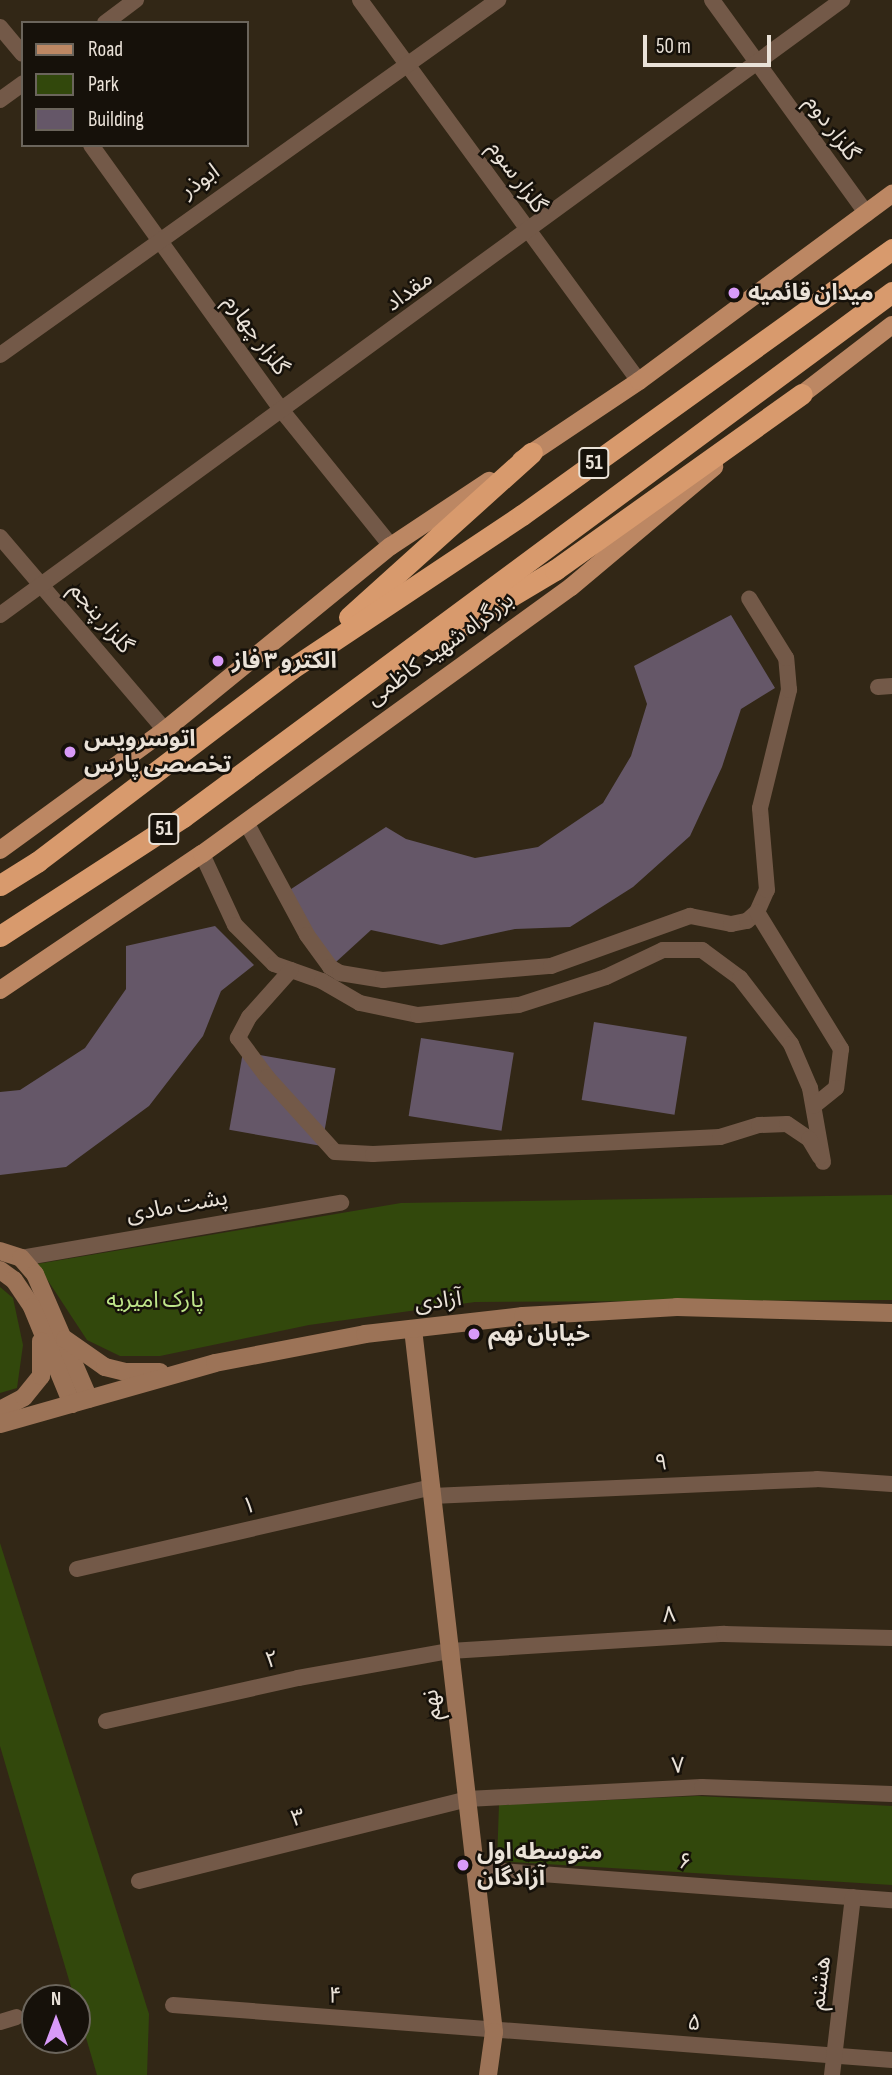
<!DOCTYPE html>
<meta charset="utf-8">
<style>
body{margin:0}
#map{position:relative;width:892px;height:2075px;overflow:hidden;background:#322716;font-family:"Sofia Sans Condensed","Noto Sans Arabic",sans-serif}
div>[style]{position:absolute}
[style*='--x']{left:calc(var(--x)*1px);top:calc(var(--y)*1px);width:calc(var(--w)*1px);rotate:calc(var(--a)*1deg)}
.green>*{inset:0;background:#32480c}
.building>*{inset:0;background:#655768;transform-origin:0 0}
.street>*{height:16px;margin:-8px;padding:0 8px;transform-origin:8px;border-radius:8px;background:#735948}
.secondary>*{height:18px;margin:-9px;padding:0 9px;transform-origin:9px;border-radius:9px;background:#9c7357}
.primary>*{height:18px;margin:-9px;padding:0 9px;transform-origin:9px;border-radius:9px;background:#bc8763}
.highway>*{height:21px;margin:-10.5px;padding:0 10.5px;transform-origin:10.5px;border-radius:10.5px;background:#d89a6d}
.dots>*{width:19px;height:19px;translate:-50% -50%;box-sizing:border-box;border:4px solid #16110a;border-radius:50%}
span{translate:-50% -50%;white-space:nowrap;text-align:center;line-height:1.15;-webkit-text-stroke:5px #16110a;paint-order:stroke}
.shield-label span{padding:2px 5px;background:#16110a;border:2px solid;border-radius:5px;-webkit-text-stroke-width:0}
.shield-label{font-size:21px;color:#eae2d8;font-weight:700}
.street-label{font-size:23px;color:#eae2d8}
.poi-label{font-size:23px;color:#eae2d8;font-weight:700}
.left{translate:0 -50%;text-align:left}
.park-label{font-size:23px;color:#bfe68a}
.legend{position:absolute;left:21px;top:21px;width:228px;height:126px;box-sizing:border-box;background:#16110a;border:2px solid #6b655c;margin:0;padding:9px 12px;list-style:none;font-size:21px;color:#eae2d8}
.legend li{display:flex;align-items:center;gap:14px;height:35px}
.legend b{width:35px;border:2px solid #6b655c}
.north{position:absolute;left:21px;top:1984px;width:70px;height:70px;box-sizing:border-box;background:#16110a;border:2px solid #6b655c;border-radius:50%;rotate:0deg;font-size:19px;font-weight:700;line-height:28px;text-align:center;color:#eae2d8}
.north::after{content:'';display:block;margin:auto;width:24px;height:32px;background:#d89af8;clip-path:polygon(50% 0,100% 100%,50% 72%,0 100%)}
.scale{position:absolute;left:643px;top:35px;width:128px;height:32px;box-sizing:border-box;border:4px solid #eae2d8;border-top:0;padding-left:9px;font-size:21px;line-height:24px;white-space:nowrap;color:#eae2d8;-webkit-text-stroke:5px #16110a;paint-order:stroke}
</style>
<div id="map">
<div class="green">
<div style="clip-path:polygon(892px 1195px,892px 1300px,475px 1302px,309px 1325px,160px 1356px,120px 1356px,87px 1340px,37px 1264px,401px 1203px)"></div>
<div style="clip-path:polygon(0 1287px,13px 1298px,23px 1345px,17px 1388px,0 1393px)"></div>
<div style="clip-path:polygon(0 1543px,149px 2014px,147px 2075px,97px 2075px,0 1746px)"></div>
<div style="clip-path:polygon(698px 1796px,892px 1806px,892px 1885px,497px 1861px,499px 1805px)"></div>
</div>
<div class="building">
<div style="clip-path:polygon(731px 615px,775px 688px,741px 709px,722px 767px,690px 836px,633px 887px,570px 927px,515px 929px,441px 945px,371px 930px,336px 962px,304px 937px,285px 893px,386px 827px,406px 839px,475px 858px,538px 847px,603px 803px,631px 756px,647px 704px,634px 666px)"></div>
<div style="clip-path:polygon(215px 926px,254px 965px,221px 991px,203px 1036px,149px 1106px,66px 1167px,0 1175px,0 1092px,20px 1090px,85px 1048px,126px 989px,126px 946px)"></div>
<div style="left:594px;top:1022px;width:94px;height:79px;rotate:9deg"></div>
<div style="left:421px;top:1038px;width:94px;height:79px;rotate:9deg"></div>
<div style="left:243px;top:1052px;width:94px;height:79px;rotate:10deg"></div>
</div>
<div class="street">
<div style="--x:360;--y:0;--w:472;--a:53.8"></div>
<div style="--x:712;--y:0;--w:264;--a:54.1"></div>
<div style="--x:105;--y:23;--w:39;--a:-37"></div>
<div style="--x:0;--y:27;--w:35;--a:50"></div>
<div style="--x:0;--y:100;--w:29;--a:-36"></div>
<div style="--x:91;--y:145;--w:329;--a:54.3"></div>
<div style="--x:283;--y:412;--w:172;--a:51.1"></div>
<div style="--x:0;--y:355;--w:612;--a:-35.48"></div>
<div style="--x:0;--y:537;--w:254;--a:49.5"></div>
<div style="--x:0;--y:615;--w:1043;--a:-36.14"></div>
<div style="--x:878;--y:687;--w:14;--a:-4"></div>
<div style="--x:246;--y:822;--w:128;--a:61.6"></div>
<div style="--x:307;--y:935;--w:39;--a:54"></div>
<div style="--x:330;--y:967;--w:12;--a:31"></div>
<div style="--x:340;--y:973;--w:44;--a:9.2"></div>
<div style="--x:383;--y:980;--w:169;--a:-4.8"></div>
<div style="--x:551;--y:966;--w:148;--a:-19.8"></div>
<div style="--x:690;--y:916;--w:42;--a:11"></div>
<div style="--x:731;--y:924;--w:16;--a:-11"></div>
<div style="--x:747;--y:921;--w:13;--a:-42"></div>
<div style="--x:757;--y:912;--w:24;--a:-66"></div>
<div style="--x:767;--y:890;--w:82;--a:-94.9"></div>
<div style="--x:760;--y:808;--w:122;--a:-76.2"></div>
<div style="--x:789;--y:690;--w:32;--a:-95"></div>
<div style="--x:786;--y:658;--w:70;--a:-121.7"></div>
<div style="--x:202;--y:854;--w:78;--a:65.1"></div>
<div style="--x:235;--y:925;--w:55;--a:45"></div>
<div style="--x:274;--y:964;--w:51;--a:19.5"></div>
<div style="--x:322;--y:981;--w:44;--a:30.1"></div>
<div style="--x:360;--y:1003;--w:59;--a:11.7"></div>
<div style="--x:418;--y:1015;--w:101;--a:-5.7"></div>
<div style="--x:519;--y:1005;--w:91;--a:-17.8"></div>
<div style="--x:606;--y:977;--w:63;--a:-25.3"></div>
<div style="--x:663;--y:950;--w:39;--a:0"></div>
<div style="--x:702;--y:950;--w:47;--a:36.4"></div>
<div style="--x:740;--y:978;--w:83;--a:52.3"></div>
<div style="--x:791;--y:1044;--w:48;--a:66.6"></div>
<div style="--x:810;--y:1088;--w:75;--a:80"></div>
<div style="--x:757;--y:912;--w:161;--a:58.5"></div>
<div style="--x:841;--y:1049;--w:39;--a:97"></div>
<div style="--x:836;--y:1088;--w:28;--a:141"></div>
<div style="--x:291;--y:970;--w:63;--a:131.8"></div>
<div style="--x:249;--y:1017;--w:24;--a:118"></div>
<div style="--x:238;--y:1038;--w:49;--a:53.4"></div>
<div style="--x:267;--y:1077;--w:101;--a:47.8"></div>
<div style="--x:335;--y:1152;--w:38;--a:3"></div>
<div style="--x:373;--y:1154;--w:347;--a:-2.8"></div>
<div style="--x:720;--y:1137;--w:41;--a:-17.1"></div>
<div style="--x:759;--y:1125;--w:28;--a:-2"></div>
<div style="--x:787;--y:1124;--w:27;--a:34"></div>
<div style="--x:809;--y:1139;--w:21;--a:59"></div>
<div style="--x:21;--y:1258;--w:325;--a:-9.8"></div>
<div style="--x:432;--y:1496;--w:385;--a:-2.5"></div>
<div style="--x:817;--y:1479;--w:75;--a:3.8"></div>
<div style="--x:77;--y:1569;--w:363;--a:-13"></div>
<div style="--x:106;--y:1721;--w:197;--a:-12.6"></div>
<div style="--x:298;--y:1678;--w:154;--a:-10.1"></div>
<div style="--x:450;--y:1651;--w:275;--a:-3.6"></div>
<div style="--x:724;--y:1634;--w:168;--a:1.4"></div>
<div style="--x:475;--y:1869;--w:418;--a:4.3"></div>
<div style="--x:139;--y:1881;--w:338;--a:-14"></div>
<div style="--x:467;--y:1799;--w:235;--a:-2.9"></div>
<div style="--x:702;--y:1787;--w:190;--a:2.1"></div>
<div style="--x:173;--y:2005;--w:721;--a:4.37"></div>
<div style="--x:0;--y:2022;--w:17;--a:-17"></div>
<div style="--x:832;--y:2075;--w:179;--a:-83.3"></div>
</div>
<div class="secondary">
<div style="--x:0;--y:1251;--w:22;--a:18"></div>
<div style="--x:21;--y:1258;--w:21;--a:49"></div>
<div style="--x:35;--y:1274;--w:136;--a:66.6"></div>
<div style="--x:0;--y:1270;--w:17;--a:36"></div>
<div style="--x:14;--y:1280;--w:32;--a:56"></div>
<div style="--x:32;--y:1307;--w:105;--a:67.6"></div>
<div style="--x:413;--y:1329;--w:708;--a:83.43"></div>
<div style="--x:494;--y:2032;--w:43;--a:97.9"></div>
<div style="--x:65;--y:1339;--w:49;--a:35"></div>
<div style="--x:105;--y:1367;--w:21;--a:14"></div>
<div style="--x:125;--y:1372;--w:35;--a:0"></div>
<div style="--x:0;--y:1410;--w:27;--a:-28"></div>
<div style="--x:24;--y:1397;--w:27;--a:-51"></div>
<div style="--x:41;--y:1376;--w:35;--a:-90"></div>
<div style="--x:0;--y:1424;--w:223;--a:-15.8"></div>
<div style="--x:215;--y:1363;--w:153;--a:-10.9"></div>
<div style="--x:365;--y:1334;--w:159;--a:-6.5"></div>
<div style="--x:523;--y:1316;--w:154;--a:-3.3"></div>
<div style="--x:677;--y:1307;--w:215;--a:1.6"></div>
</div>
<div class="primary">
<div style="--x:792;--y:402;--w:126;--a:-37.6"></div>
<div style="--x:521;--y:460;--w:142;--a:-33.8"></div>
<div style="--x:639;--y:381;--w:315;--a:-36.5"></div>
<div style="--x:0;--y:850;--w:204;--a:-36"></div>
<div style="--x:165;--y:730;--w:291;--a:-39.2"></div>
<div style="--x:391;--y:546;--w:118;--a:-33.6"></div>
<div style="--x:0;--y:990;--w:244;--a:-34"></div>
<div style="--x:202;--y:854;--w:455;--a:-35.9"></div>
<div style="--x:571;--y:587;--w:187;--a:-40"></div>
</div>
<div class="highway">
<div style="--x:349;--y:617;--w:246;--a:-42"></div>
<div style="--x:436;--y:641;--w:139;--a:-30.8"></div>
<div style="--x:555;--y:570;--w:303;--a:-35.5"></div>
<div style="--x:0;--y:885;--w:44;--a:-31.9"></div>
<div style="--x:37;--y:862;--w:319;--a:-37.2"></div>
<div style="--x:291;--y:669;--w:278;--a:-33.7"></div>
<div style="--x:522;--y:515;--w:456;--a:-35.7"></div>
<div style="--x:0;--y:936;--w:218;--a:-33"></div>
<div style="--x:183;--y:817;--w:882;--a:-36.52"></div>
</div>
<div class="dots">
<div style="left:734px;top:293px;background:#d89af8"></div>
<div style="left:218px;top:661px;background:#d89af8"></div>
<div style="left:70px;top:752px;background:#d89af8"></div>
<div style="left:474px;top:1334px;background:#d89af8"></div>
<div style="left:463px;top:1865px;background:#d89af8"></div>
</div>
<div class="shield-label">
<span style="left:594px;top:463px">51</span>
<span style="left:164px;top:829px">51</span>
</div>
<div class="street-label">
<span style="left:832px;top:128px;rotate:54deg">گلزار دوم</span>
<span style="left:517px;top:177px;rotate:54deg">گلزار سوم</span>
<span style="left:200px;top:181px;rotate:-35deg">ابوذر</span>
<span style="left:409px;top:291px;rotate:-36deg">مقداد</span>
<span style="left:256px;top:335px;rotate:54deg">گلزار چهارم</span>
<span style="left:101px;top:618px;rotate:50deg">گلزار پنجم</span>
<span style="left:440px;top:649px;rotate:-36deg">بزرگراه شهید کاظمی</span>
<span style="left:177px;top:1206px;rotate:-10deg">پشت مادی</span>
<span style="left:438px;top:1301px;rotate:-7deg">آزادی</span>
<span style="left:661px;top:1463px;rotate:-3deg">۹</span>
<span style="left:249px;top:1506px;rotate:-13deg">۱</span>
<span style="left:669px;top:1615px;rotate:-4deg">۸</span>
<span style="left:272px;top:1660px;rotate:-13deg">۲</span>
<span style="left:432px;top:1705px;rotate:-97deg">نهم</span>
<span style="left:678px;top:1766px;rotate:-3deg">۷</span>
<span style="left:298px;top:1818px;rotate:-14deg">۳</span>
<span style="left:685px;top:1862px;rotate:4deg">۶</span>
<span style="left:820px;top:1983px;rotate:-83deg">هشنم</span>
<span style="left:335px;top:1996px;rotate:5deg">۴</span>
<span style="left:694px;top:2023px;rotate:4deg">۵</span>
</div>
<div class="poi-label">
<span class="left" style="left:748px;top:293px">میدان قائمیه</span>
<span class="left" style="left:232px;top:661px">الکترو ۳ فاز</span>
<span class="left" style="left:84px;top:752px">اتوسرویس<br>تخصصی پارس</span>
<span class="left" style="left:488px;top:1334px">خیابان نهم</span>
<span class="left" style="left:477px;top:1865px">متوسطه اول<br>آزادگان</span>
</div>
<div class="park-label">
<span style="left:155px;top:1300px">پارک امیریه</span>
</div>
<ul class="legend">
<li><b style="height:9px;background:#bc8763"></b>Road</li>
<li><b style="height:19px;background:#32480c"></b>Park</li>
<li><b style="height:19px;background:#655768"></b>Building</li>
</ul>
<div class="north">N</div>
<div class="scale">50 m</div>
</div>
